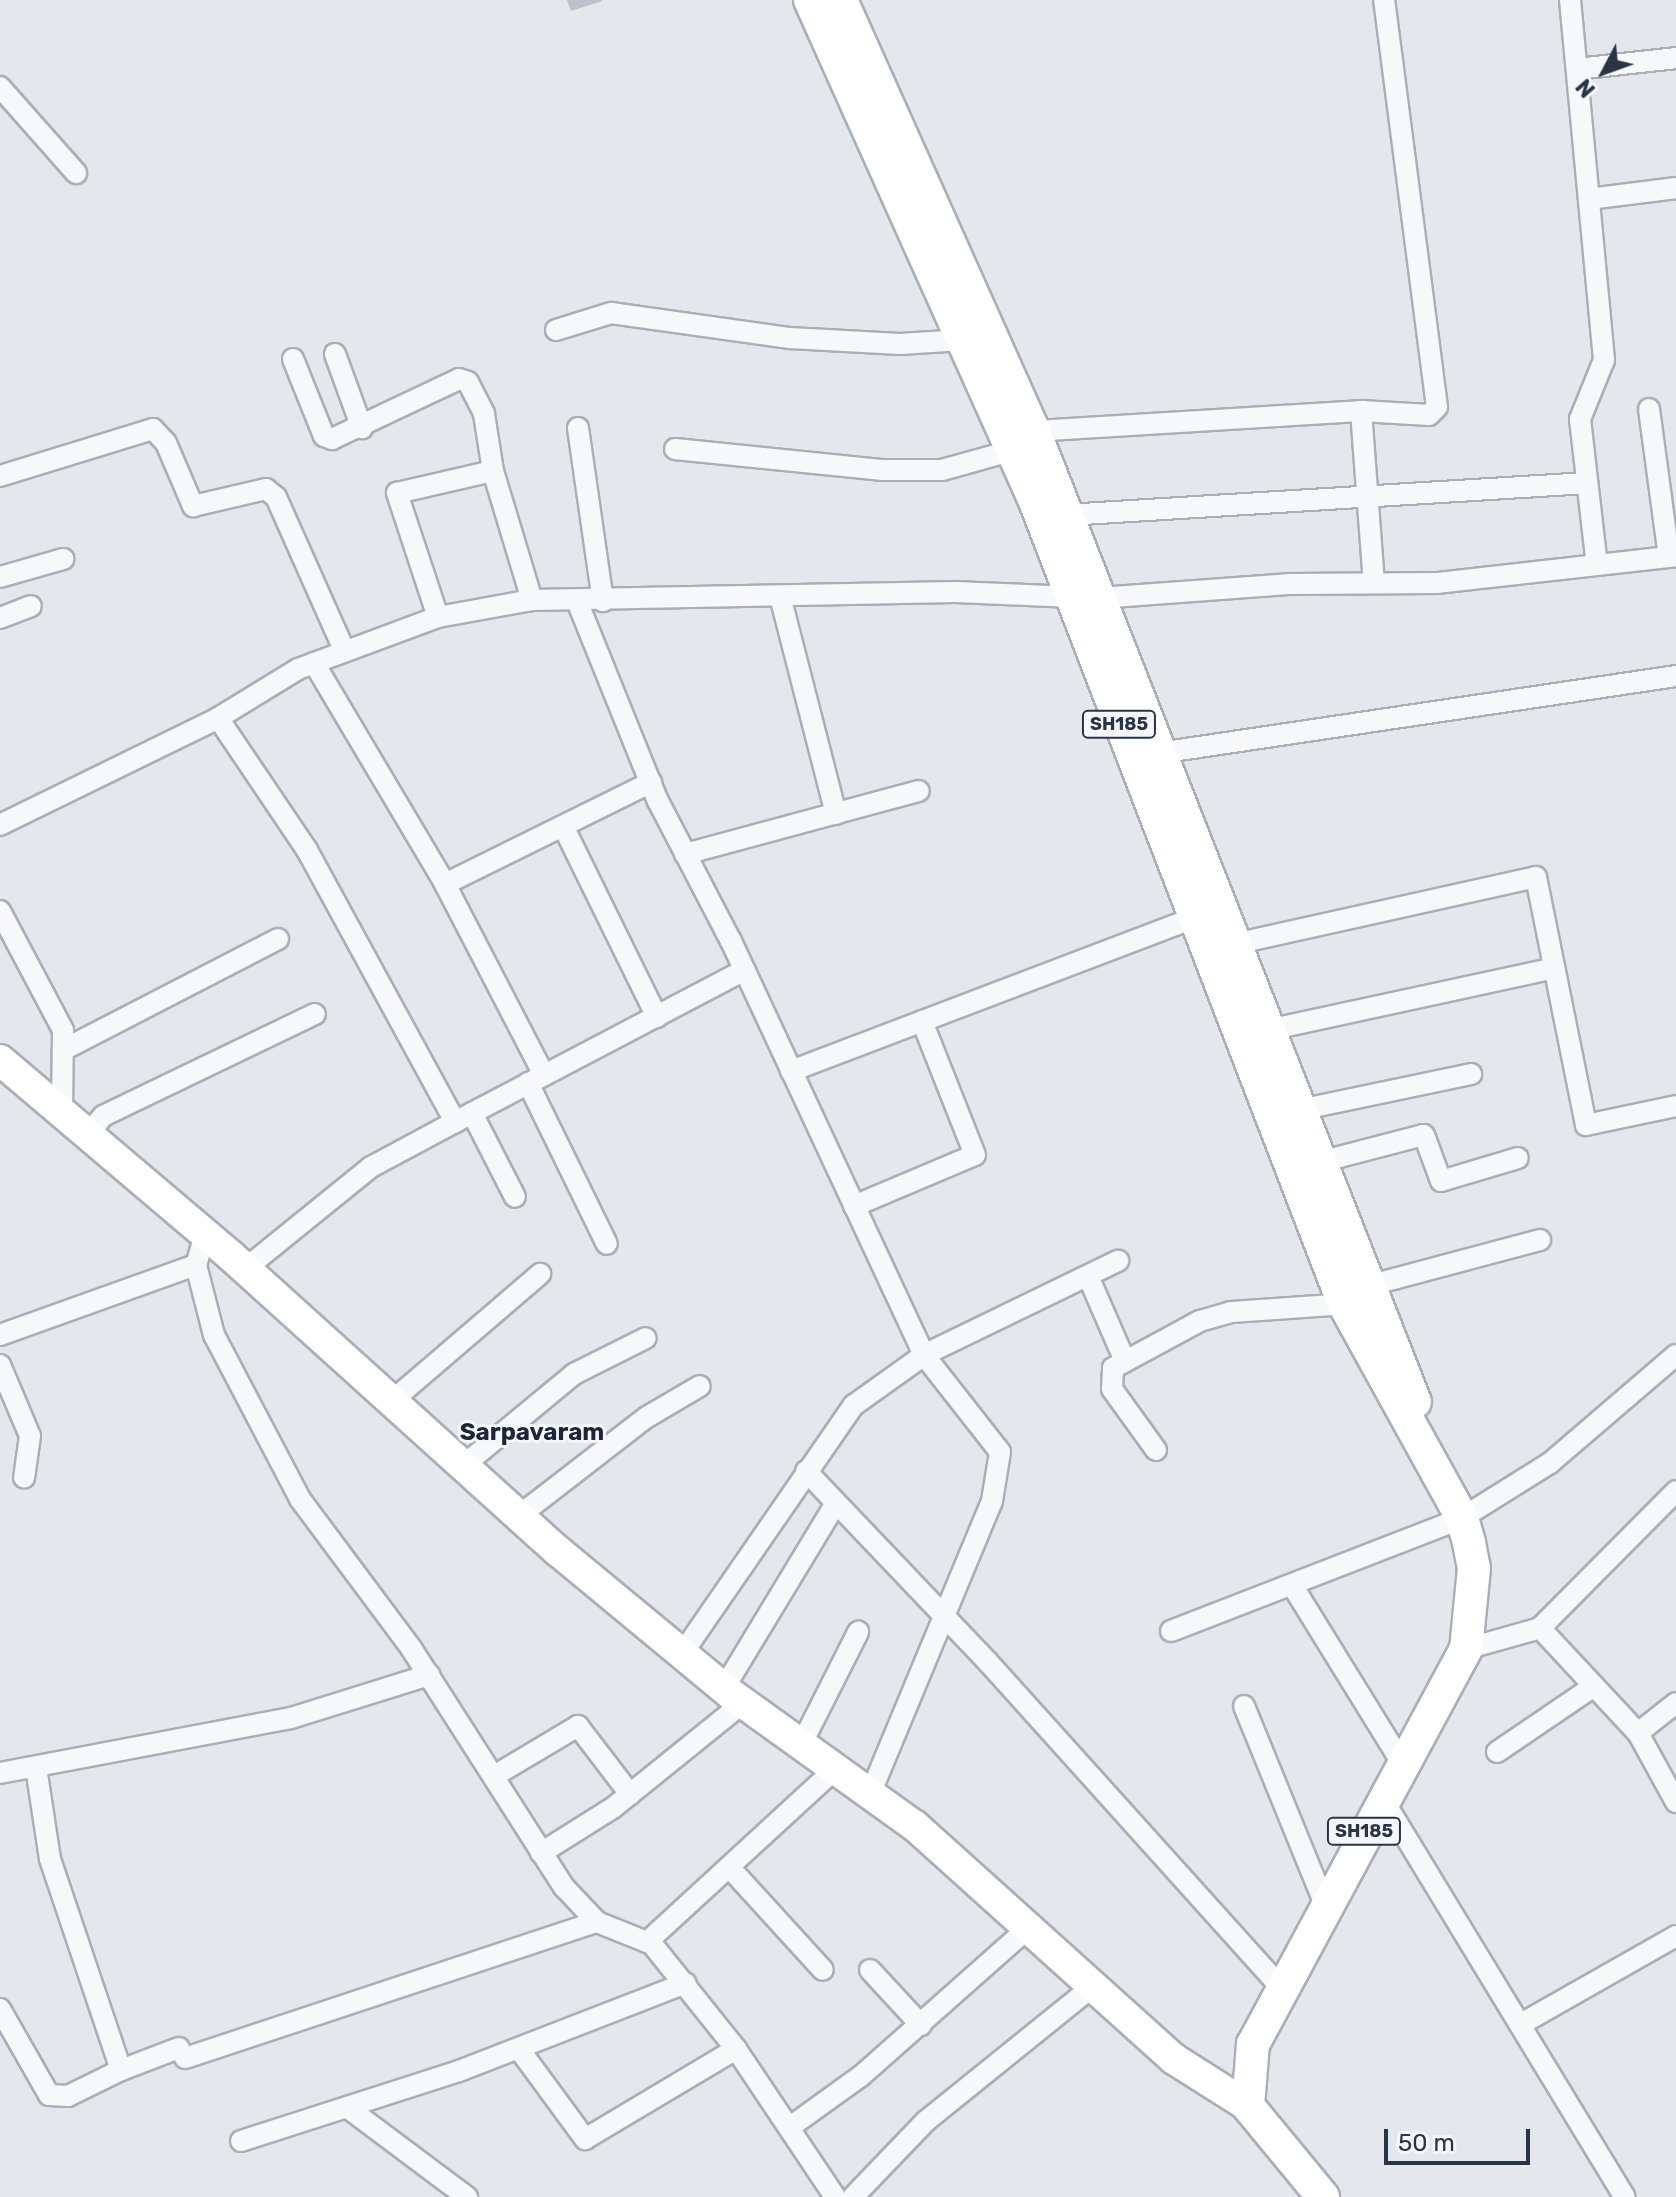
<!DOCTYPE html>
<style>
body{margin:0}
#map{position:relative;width:1676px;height:2197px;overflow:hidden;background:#e4e7ec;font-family:Rubik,sans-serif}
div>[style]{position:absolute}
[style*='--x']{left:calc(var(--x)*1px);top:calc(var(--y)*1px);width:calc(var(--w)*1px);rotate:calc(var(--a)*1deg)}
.building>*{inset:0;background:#bbc0ca}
.roads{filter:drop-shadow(2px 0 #a9aeb7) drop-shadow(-2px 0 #a9aeb7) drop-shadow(0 2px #a9aeb7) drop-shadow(0 -2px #a9aeb7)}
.street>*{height:20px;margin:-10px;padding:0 10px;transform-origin:10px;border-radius:10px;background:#f7f8fa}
.secondary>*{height:30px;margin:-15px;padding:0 15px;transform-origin:15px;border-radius:15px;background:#fff}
.primary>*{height:32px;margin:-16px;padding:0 16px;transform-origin:16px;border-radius:16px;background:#fff}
span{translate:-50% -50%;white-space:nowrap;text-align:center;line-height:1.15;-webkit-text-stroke:6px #f4f6f9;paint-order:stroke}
.shield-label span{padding:2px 6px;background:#f4f6f9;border:2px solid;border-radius:6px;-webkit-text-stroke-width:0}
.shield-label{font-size:18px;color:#2b3445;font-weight:700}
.quarter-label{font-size:24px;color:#1d2536;font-weight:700}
.north{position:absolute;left:1564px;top:32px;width:80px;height:80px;-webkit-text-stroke:6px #f4f6f9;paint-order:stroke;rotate:229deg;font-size:22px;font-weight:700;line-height:32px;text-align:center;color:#2b3445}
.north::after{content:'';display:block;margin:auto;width:28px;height:36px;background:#2b3445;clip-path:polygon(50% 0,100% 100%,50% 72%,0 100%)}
.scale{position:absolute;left:1384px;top:2129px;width:146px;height:36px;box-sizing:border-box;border:4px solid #2b3445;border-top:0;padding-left:10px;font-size:24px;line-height:28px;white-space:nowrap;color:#2b3445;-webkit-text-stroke:6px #f4f6f9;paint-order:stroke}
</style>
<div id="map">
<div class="building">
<div style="clip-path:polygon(567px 0,602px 0,602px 1px,571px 11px)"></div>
</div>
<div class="roads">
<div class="street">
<div style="--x:1570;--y:0;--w:362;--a:84.6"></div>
<div style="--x:1604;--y:360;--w:64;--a:112.1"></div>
<div style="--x:1580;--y:419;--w:147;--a:83.4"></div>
<div style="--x:1577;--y:69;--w:100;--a:-6.3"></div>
<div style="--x:0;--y:87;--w:115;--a:48.5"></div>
<div style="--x:1589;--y:199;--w:88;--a:-7.2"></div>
<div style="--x:556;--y:330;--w:58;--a:-17.2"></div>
<div style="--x:611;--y:313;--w:181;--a:8"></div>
<div style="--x:790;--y:338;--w:110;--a:3.1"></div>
<div style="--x:900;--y:344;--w:63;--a:-3.6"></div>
<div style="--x:335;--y:354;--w:79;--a:70"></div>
<div style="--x:293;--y:359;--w:83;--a:68.1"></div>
<div style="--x:324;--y:436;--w:9;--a:21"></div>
<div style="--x:332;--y:439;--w:140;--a:-25.3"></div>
<div style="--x:459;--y:379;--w:9;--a:18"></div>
<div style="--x:468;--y:382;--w:36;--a:63"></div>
<div style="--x:484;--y:414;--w:58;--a:81"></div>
<div style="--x:1649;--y:409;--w:149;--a:82.3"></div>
<div style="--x:1361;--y:411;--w:68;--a:3.4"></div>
<div style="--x:1429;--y:415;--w:11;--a:-45"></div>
<div style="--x:1437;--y:407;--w:410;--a:-97.4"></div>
<div style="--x:578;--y:428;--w:175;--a:81.8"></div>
<div style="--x:1034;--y:431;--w:328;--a:-3.5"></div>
<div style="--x:1361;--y:411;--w:172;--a:85.7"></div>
<div style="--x:675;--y:449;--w:207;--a:5.8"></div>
<div style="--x:881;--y:470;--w:61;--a:0"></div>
<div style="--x:942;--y:470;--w:75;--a:-15.5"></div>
<div style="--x:0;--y:476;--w:160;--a:-17.1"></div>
<div style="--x:153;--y:429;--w:19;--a:47"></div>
<div style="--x:166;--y:443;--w:69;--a:66.8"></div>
<div style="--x:193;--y:506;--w:75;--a:-13.1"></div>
<div style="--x:266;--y:489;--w:13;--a:39"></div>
<div style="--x:276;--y:497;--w:167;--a:66"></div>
<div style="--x:1066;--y:515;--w:522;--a:-3.51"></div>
<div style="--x:0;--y:577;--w:66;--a:-15.9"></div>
<div style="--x:780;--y:596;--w:225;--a:75.6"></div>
<div style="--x:577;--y:601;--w:216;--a:68"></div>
<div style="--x:658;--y:801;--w:158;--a:62.5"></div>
<div style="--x:731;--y:941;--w:457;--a:65"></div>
<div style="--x:924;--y:1355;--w:123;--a:51.9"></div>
<div style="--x:1000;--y:1452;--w:50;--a:99.3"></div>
<div style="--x:992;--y:1501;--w:315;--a:112.6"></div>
<div style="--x:438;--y:617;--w:131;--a:-108.3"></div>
<div style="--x:397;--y:493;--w:98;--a:-12.9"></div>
<div style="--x:493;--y:471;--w:135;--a:73.2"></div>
<div style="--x:0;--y:618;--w:33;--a:-21"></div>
<div style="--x:314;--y:663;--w:257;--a:59.3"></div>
<div style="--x:445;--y:884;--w:230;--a:-26.3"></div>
<div style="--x:218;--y:718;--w:159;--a:56"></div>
<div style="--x:307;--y:850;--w:310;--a:61.4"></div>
<div style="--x:455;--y:1122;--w:327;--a:-27.7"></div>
<div style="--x:1159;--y:753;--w:523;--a:-8.47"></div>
<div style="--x:0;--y:825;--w:243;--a:-26.1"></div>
<div style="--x:218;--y:718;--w:94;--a:-31.5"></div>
<div style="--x:298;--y:669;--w:149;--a:-20.4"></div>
<div style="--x:438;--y:617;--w:96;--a:-10.3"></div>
<div style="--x:532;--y:600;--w:423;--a:-1.1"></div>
<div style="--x:955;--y:592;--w:144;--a:2.4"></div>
<div style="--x:1099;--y:598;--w:193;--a:-4.2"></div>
<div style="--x:1291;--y:584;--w:146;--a:-0.4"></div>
<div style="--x:1437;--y:583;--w:241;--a:-6.4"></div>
<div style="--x:563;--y:826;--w:213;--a:63.8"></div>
<div style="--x:685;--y:854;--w:242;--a:-15.1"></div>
<div style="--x:445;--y:884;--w:215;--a:62.6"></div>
<div style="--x:0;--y:911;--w:135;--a:62.1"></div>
<div style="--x:63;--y:1030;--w:81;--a:90.7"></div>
<div style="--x:1234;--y:944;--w:309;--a:-12.5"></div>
<div style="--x:1536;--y:877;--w:253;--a:78.6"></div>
<div style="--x:1586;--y:1125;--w:92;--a:-11.9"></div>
<div style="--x:1268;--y:1030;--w:293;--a:-12.2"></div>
<div style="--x:63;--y:1050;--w:242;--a:-27.3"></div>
<div style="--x:791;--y:1071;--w:433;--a:-20.8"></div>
<div style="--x:528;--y:1083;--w:179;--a:63.9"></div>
<div style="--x:1299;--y:1110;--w:176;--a:-11.8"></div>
<div style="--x:472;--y:1113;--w:94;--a:62.9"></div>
<div style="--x:88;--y:1134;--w:23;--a:-50"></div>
<div style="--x:103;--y:1116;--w:235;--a:-25.7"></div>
<div style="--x:1320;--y:1162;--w:107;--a:-14.6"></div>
<div style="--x:1424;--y:1135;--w:49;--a:69.7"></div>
<div style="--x:1441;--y:1181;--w:80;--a:-16.6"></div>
<div style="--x:854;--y:1206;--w:131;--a:-22.9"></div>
<div style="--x:975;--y:1155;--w:144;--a:-111.6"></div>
<div style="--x:205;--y:1234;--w:32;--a:106"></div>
<div style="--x:196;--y:1265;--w:72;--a:75.6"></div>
<div style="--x:214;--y:1335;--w:185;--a:62.3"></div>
<div style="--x:300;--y:1499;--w:186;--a:53.3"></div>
<div style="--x:411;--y:1648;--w:284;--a:57.4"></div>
<div style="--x:564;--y:1887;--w:48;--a:46.7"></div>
<div style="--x:597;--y:1922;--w:59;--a:21.8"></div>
<div style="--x:652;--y:1944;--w:134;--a:51.3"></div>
<div style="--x:736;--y:2049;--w:178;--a:56.2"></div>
<div style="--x:245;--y:1269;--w:162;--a:-39"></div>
<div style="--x:371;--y:1167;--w:95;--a:-28.2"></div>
<div style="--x:1088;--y:1276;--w:93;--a:66.5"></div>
<div style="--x:1371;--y:1285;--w:175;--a:-14.9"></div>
<div style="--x:0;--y:1335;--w:208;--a:-19.7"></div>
<div style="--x:0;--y:1365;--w:77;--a:67.1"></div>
<div style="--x:30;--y:1436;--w:42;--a:98.1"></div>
<div style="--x:393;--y:1400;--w:194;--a:-40.6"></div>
<div style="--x:1156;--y:1450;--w:75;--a:-125.8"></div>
<div style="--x:1112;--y:1389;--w:21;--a:-87"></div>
<div style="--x:1113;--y:1368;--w:99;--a:-28.4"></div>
<div style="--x:1200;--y:1321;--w:32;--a:-16"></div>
<div style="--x:1231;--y:1312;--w:113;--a:-4"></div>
<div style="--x:464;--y:1465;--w:143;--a:-39.6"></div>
<div style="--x:574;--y:1374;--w:80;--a:-26.6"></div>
<div style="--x:806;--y:1471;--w:264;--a:46.4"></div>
<div style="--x:988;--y:1662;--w:436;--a:48"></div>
<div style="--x:520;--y:1515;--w:160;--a:-37.7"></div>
<div style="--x:647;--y:1417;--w:61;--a:-30.3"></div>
<div style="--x:1292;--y:1585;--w:209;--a:58.3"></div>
<div style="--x:1540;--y:1628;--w:144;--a:47"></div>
<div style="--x:1638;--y:1733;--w:48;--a:-38.3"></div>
<div style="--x:1171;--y:1631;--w:312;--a:-21.2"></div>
<div style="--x:1462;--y:1518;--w:104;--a:-32"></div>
<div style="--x:1550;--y:1463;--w:166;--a:-40.6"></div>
<div style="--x:1466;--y:1649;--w:77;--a:-15.8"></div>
<div style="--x:1540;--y:1628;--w:193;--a:-45.2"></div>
<div style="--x:684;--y:1651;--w:299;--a:-55.4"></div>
<div style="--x:854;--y:1405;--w:86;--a:-35.5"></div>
<div style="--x:924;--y:1355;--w:216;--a:-25.9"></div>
<div style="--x:724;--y:1688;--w:216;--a:-58.8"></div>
<div style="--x:1244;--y:1706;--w:214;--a:67.8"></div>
<div style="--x:1638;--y:1733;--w:79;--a:61.2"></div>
<div style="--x:801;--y:1745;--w:127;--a:-63.2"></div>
<div style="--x:1497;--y:1752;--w:117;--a:-34.2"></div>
<div style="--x:0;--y:1773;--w:296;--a:-10.7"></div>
<div style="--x:291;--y:1718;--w:145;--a:-17.3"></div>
<div style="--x:494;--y:1776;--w:98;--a:-30.8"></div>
<div style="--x:578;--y:1726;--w:86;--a:52.6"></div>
<div style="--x:1382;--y:1798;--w:467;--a:58.7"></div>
<div style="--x:541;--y:1853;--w:86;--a:-32.2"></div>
<div style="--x:614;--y:1807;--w:166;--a:-38.9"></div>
<div style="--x:729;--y:1867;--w:139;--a:47.6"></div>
<div style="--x:647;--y:1942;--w:257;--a:-42.6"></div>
<div style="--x:870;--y:1970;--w:75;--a:47.2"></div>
<div style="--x:0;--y:2009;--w:99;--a:60.3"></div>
<div style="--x:49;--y:2095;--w:19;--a:3"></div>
<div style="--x:68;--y:2096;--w:59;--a:-26.1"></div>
<div style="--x:121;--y:2070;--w:223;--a:-108.6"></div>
<div style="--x:50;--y:1859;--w:92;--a:-98.7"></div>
<div style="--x:1521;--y:2024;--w:178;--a:-29.6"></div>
<div style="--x:519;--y:2049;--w:112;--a:53.7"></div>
<div style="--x:585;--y:2139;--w:176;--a:-30.8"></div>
<div style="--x:185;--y:2058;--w:434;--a:-18.3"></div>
<div style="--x:121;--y:2070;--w:62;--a:-20.8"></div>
<div style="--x:348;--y:2108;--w:149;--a:36.8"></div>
<div style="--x:790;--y:2127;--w:87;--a:-35.7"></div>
<div style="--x:861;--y:2076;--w:223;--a:-41.5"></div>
<div style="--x:241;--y:2141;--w:229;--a:-17.8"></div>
<div style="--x:459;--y:2071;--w:243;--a:-21.2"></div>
<div style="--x:853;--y:2197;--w:105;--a:-46.2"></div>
<div style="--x:926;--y:2121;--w:213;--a:-38.9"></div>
</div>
<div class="secondary">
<div style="--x:0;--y:1060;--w:303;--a:40.3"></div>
<div style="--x:231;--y:1256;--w:440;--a:42.1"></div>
<div style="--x:558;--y:1551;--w:224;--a:39.6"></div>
<div style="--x:731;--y:1694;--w:226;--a:35.7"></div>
<div style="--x:915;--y:1826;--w:348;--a:42"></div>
<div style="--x:1174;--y:2059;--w:88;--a:32.4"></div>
</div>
<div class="primary">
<div style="--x:810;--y:0;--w:549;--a:65.82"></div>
<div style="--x:1035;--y:501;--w:860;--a:68.95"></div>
<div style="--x:1344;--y:1304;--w:244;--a:61.1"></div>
<div style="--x:1462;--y:1518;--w:26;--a:74"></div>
<div style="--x:1469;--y:1543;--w:25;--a:79"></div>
<div style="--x:1474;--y:1568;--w:81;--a:95.6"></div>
<div style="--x:1466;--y:1649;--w:449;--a:118.3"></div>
<div style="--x:1253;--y:2044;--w:62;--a:94.6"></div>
<div style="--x:1248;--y:2106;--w:118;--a:50.5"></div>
<div style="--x:841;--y:0;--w:472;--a:65.9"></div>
<div style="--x:1034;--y:431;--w:1043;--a:68.58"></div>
</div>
</div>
<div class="shield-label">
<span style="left:1119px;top:724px">SH185</span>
<span style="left:1364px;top:1831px">SH185</span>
</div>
<div class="quarter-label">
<span style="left:532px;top:1433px">Sarpavaram</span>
</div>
<div class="north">N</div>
<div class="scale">50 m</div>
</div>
